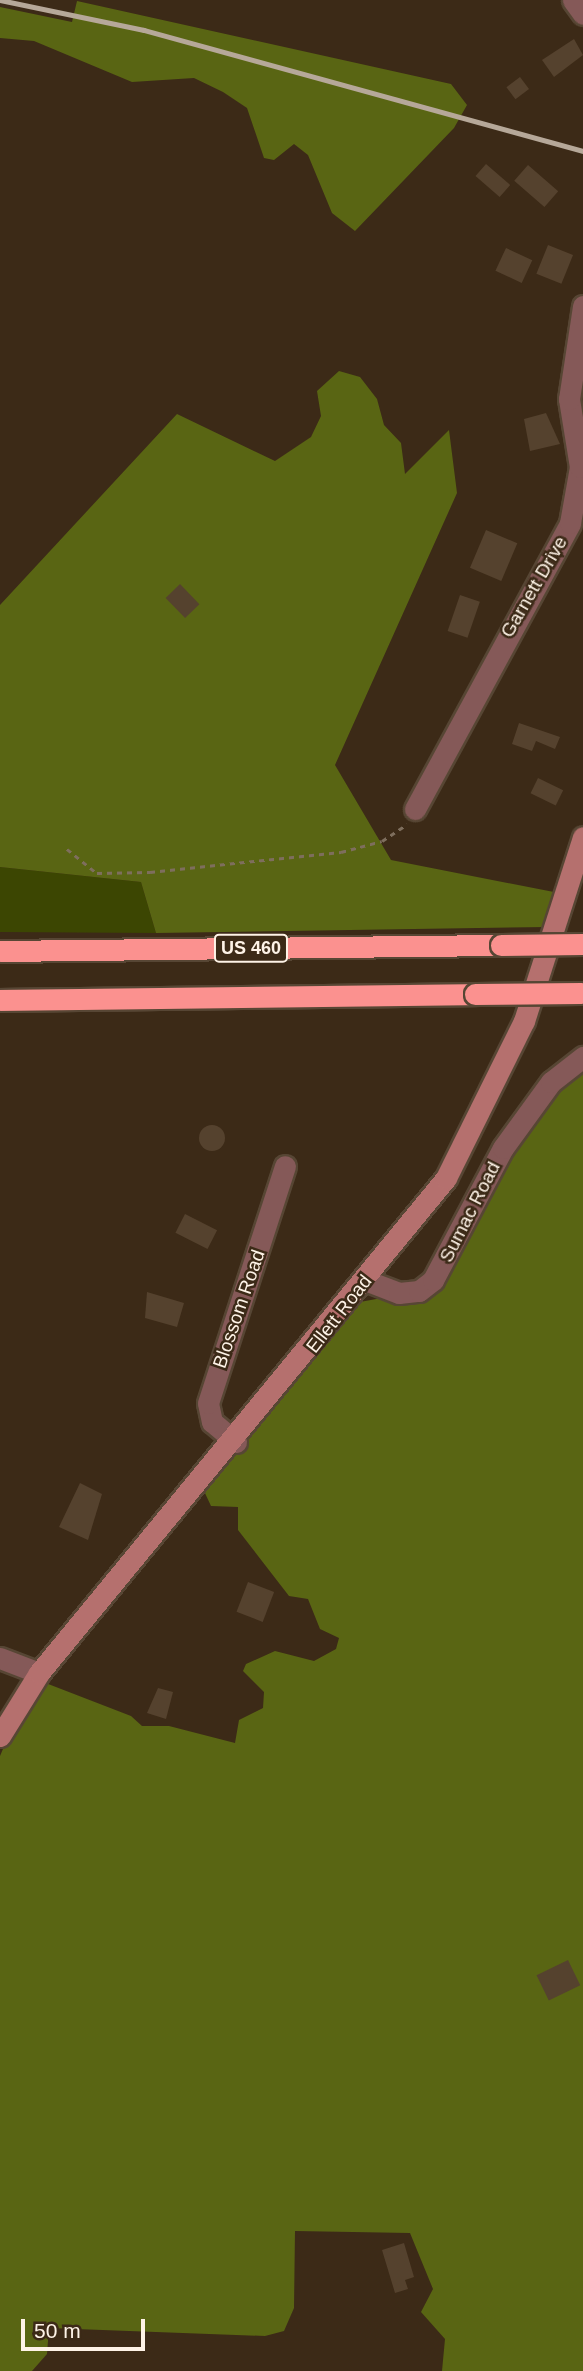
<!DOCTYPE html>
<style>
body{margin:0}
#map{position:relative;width:583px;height:2371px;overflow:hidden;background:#3c2a17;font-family:Helvetica,sans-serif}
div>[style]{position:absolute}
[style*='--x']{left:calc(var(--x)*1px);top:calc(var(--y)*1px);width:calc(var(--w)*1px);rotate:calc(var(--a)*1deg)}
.green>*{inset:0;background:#3c4602}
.forest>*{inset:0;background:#596513}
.building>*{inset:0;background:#55422e;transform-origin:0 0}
.round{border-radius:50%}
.path>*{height:2.5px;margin-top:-1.25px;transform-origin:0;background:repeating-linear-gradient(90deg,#7e6e5d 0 5px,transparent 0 10px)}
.roads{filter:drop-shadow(2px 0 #574634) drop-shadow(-2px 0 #574634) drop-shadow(0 2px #574634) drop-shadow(0 -2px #574634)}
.street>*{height:21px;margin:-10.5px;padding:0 10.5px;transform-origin:10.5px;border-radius:10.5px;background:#855958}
.secondary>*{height:21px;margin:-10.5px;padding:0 10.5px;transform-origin:10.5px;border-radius:10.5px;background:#b5706e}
.highway>*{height:21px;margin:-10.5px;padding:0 10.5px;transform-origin:10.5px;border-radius:10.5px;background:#fb918f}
.rail>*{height:5px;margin:-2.5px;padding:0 2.5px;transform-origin:2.5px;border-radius:2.5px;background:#b6a899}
.bridges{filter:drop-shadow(2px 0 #574634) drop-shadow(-2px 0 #574634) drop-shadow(0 2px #574634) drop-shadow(0 -2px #574634)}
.highway-bridge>*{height:21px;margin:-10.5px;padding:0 10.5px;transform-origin:10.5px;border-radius:10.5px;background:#fb918f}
span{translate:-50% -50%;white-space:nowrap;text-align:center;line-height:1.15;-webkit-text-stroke:5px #3c2a17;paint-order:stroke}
.shield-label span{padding:2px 5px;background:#3c2a17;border:2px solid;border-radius:5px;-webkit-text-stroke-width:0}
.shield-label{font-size:18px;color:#fef3e7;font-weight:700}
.street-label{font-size:19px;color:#fef3e7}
.scale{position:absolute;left:21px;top:2319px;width:124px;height:32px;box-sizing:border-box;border:4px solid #fef3e7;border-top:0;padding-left:9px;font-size:21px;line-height:24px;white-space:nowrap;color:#fef3e7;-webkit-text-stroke:5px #3c2a17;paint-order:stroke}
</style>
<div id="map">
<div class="green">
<div style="clip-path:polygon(0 867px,141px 882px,156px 933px,0 932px)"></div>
</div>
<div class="forest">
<div style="clip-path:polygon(77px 1px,451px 84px,467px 105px,454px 128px,355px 231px,332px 213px,308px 155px,294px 144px,274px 160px,264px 158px,247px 108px,223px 92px,194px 78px,132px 82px,34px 41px,0 38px,0 7px,72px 22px)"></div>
<div style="clip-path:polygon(339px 371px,360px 377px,377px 399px,384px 425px,401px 443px,405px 474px,449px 430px,457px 493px,335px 765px,391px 860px,559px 893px,548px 927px,156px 933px,141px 882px,0 867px,0 605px,177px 414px,275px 461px,311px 437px,321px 416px,317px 391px)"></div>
<div style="clip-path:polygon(583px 1065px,583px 2371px,442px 2371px,445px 2339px,421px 2312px,433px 2289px,410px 2233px,295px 2231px,294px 2308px,284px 2331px,265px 2336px,49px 2328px,47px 2354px,32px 2371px,0 2371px,0 1756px,8px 1737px,43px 1682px,131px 1716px,142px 1726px,169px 1726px,235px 1743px,239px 1720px,263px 1708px,264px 1692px,243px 1671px,246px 1664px,275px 1651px,314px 1661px,336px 1649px,339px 1638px,320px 1629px,308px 1599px,289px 1596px,238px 1530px,238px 1507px,211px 1506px,204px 1491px,360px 1302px,387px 1297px,413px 1301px,483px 1191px,567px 1076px)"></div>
</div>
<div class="building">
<div style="clip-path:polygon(574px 39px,583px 55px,554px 77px,542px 60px)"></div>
<div style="left:520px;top:77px;width:15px;height:17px;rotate:53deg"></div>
<div style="left:486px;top:164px;width:32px;height:16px;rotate:41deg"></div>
<div style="left:528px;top:165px;width:40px;height:21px;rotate:41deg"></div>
<div style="left:548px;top:245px;width:27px;height:31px;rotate:22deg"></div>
<div style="left:506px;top:248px;width:29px;height:25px;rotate:25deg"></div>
<div style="clip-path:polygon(546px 413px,560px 444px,530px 451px,524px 419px)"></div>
<div style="left:486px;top:530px;width:34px;height:41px;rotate:23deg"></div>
<div style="left:180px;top:584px;width:28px;height:20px;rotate:46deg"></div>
<div style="left:460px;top:595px;width:21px;height:38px;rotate:19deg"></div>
<div style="clip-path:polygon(519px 723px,560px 737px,555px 749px,536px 741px,532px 751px,512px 744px)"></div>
<div style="left:538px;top:778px;width:28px;height:17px;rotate:26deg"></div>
<div class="round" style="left:199px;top:1125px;width:26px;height:26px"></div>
<div style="left:185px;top:1214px;width:36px;height:21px;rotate:27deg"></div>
<div style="clip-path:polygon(147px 1292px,184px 1303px,177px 1327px,145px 1318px)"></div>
<div style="clip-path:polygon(80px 1483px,102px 1494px,88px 1540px,59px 1527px)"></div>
<div style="left:248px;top:1582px;width:28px;height:32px;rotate:21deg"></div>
<div style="clip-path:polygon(158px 1688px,173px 1692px,166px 1719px,147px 1713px)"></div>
<div style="left:568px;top:1960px;width:28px;height:35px;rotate:64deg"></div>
<div style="clip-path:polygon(404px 2243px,414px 2277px,405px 2280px,408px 2289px,395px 2293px,382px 2250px)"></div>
</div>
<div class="path">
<div style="--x:67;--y:849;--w:38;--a:39"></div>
<div style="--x:97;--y:873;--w:53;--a:-1.1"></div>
<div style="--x:150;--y:872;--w:192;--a:-6"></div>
<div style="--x:341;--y:852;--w:42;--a:-15"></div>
<div style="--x:382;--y:841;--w:30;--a:-34"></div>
</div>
<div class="roads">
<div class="street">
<div style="--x:573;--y:0;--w:17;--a:54"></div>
<div style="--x:415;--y:809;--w:325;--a:-61.5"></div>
<div style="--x:570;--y:523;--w:57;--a:-79.9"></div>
<div style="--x:580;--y:467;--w:69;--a:-99.2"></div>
<div style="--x:569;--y:399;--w:94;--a:-81.4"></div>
<div style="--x:365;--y:1280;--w:36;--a:21"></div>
<div style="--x:399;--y:1293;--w:20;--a:-6"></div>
<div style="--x:419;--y:1291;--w:18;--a:-38"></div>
<div style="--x:433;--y:1280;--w:149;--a:-62.1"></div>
<div style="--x:503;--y:1148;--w:82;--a:-54"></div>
<div style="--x:551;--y:1082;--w:41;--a:-38"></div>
<div style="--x:236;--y:1442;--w:31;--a:-140"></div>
<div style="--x:212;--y:1422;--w:19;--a:-102"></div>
<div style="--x:208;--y:1403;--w:249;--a:-72"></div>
<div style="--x:0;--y:1658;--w:42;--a:21"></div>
</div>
<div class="secondary">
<div style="--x:0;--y:1736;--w:74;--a:-58.2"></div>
<div style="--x:39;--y:1673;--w:641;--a:-50.57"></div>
<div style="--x:446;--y:1178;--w:175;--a:-63.6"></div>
<div style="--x:524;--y:1021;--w:193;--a:-72.2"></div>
</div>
<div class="highway">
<div style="--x:0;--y:951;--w:501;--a:-0.69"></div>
<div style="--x:0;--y:1000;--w:475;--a:-0.7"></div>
</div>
</div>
<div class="rail">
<div style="--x:0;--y:0;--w:147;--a:11.8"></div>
<div style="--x:144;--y:30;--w:455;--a:15.4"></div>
</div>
<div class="bridges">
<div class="highway-bridge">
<div style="--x:501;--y:945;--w:82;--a:-0.7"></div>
<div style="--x:475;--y:994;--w:106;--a:-0.5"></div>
</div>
</div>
<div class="shield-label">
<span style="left:251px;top:948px">US 460</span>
</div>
<div class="street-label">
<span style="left:534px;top:587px;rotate:-60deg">Garnett Drive</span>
<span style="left:470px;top:1212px;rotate:-63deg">Sumac Road</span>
<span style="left:239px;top:1309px;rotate:-71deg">Blossom Road</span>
<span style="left:339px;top:1314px;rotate:-52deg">Ellett Road</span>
</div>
<div class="scale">50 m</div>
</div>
